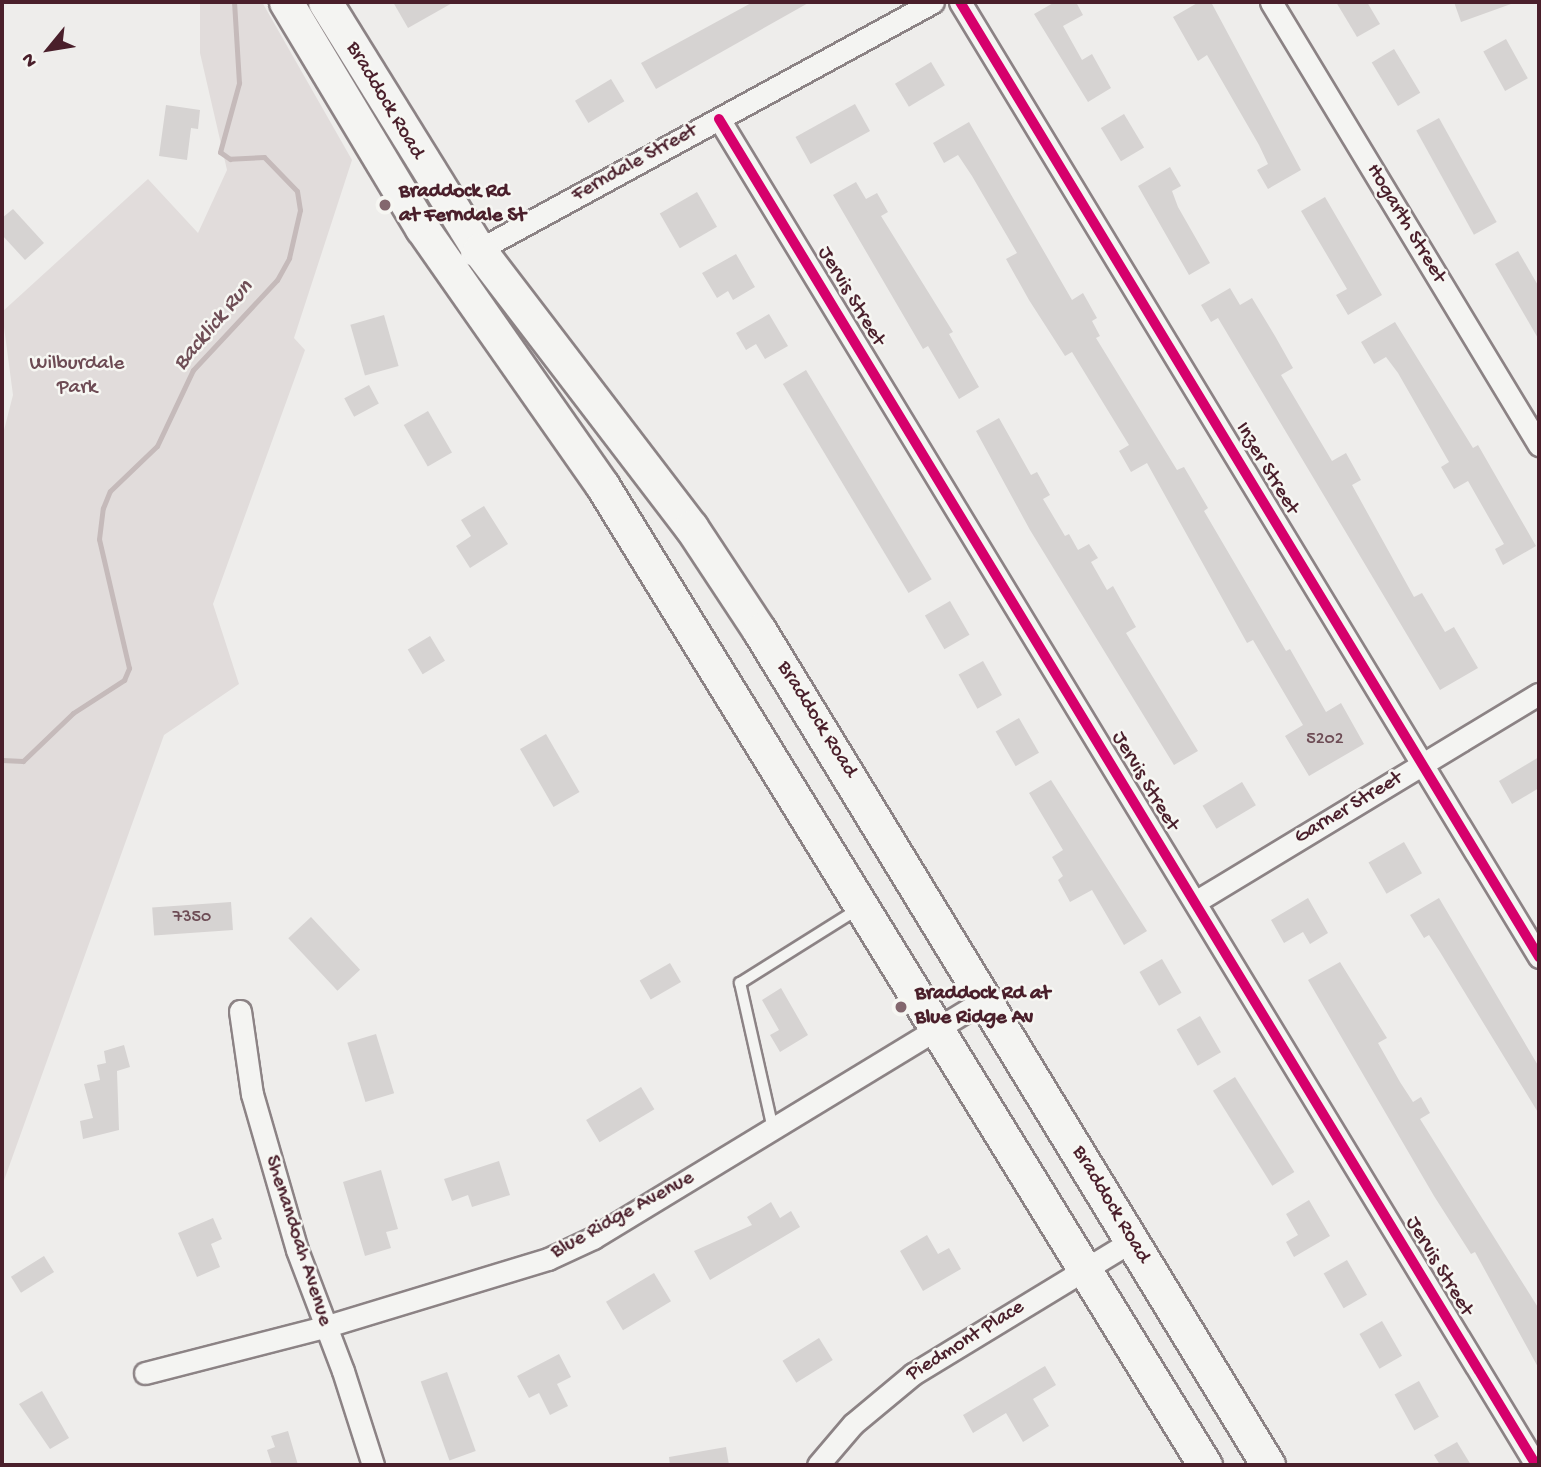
<!DOCTYPE html>
<style>
body{margin:0}
#map{position:relative;width:1541px;height:1467px;overflow:hidden;background:#eeedeb;font-family:"Gochi Hand",sans-serif}
div>[style]{position:absolute}
[style*='--x']{left:calc(var(--x)*1px);top:calc(var(--y)*1px);width:calc(var(--w)*1px);rotate:calc(var(--a)*1deg)}
.green>*{inset:0;background:#e1dcdb}
.stream>*{height:5px;margin:-2.5px;padding:0 2.5px;transform-origin:2.5px;border-radius:2.5px;background:#c5baba}
.building>*{inset:0;background:#d6d3d2;transform-origin:0 0}
.roads{filter:drop-shadow(2px 0 #8c8385) drop-shadow(-2px 0 #8c8385) drop-shadow(0 2px #8c8385) drop-shadow(0 -2px #8c8385)}
.lane>*{height:10px;margin:-5px;padding:0 5px;transform-origin:5px;border-radius:5px;background:#f4f4f2}
.street>*{height:21px;margin:-10.5px;padding:0 10.5px;transform-origin:10.5px;border-radius:10.5px;background:#f4f4f2}
.primary>*{height:33px;margin:-16.5px;padding:0 16.5px;transform-origin:16.5px;border-radius:16.5px;background:#f4f4f2}
.cycleway>*{height:10px;margin:-5px;padding:0 5px;transform-origin:5px;border-radius:5px;background:#d6006c}
.dots>*{width:19px;height:19px;translate:-50% -50%;box-sizing:border-box;border:4px solid #f6f6f2;border-radius:50%}
span{translate:-50% -50%;white-space:nowrap;text-align:center;line-height:1.15;-webkit-text-stroke:5px #f6f6f2;paint-order:stroke}
.number-label{font-size:18px;color:#6d4c55}
.number-label span{-webkit-text-stroke-width:0}
.street-label{font-size:21px;color:#4a1f2b}
.poi-label{font-size:21px;color:#4a1f2b;font-weight:700}
.left{translate:0 -50%;text-align:left}
.park-label{font-size:21px;color:#6d4b54}
.water-label{font-size:23px;color:#6f4e56;font-style:italic}
.frame{position:absolute;inset:0;border:4px solid #4a1f2b;pointer-events:none}
.north{position:absolute;left:14px;top:14px;width:70px;height:70px;-webkit-text-stroke:5px #f6f6f2;paint-order:stroke;rotate:240deg;font-size:19px;font-weight:700;line-height:28px;text-align:center;color:#4a1f2b}
.north::after{content:'';display:block;margin:auto;width:24px;height:32px;background:#4a1f2b;clip-path:polygon(50% 0,100% 100%,50% 72%,0 100%)}
</style>
<div id="map">
<div class="green">
<div style="clip-path:polygon(200px 2px,262px 2px,352px 160px,294px 338px,305px 350px,213px 604px,239px 684px,164px 735px,2px 1186px,2px 438px,13px 395px,2px 312px,148px 179px,198px 233px,227px 170px,200px 53px)"></div>
</div>
<div class="stream">
<div style="--x:2;--y:760;--w:21;--a:3"></div>
<div style="--x:23;--y:761;--w:69;--a:-43.8"></div>
<div style="--x:73;--y:713;--w:61;--a:-32.9"></div>
<div style="--x:124;--y:680;--w:13;--a:-67"></div>
<div style="--x:129;--y:668;--w:132;--a:-103.1"></div>
<div style="--x:99;--y:539;--w:31;--a:-83"></div>
<div style="--x:103;--y:508;--w:18;--a:-68"></div>
<div style="--x:110;--y:491;--w:65;--a:-43.8"></div>
<div style="--x:157;--y:446;--w:84;--a:-64.7"></div>
<div style="--x:193;--y:370;--w:123;--a:-47"></div>
<div style="--x:277;--y:280;--w:25;--a:-61"></div>
<div style="--x:289;--y:258;--w:49;--a:-77.1"></div>
<div style="--x:300;--y:210;--w:19;--a:-99"></div>
<div style="--x:297;--y:191;--w:47;--a:-134.1"></div>
<div style="--x:264;--y:157;--w:34;--a:177"></div>
<div style="--x:230;--y:159;--w:12;--a:-145"></div>
<div style="--x:220;--y:152;--w:72;--a:-74.6"></div>
<div style="--x:239;--y:83;--w:81;--a:-93.5"></div>
</div>
<div class="building">
<div style="clip-path:polygon(393px 2px,454px 2px,408px 28px)"></div>
<div style="clip-path:polygon(753px 2px,810px 2px,656px 89px,641px 63px)"></div>
<div style="clip-path:polygon(1055px 2px,1076px 2px,1083px 15px,1063px 26px,1082px 60px,1092px 54px,1111px 88px,1088px 102px,1034px 14px)"></div>
<div style="clip-path:polygon(1199px 2px,1211px 2px,1301px 170px,1268px 189px,1257px 170px,1268px 164px,1259px 145px,1207px 55px,1198px 61px,1173px 17px)"></div>
<div style="clip-path:polygon(1336px 2px,1367px 2px,1380px 24px,1357px 37px)"></div>
<div style="clip-path:polygon(1454px 2px,1510px 2px,1511px 4px,1461px 22px)"></div>
<div style="left:1506px;top:39px;width:45px;height:26px;rotate:61deg"></div>
<div style="left:1394px;top:49px;width:51px;height:26px;rotate:59deg"></div>
<div style="left:931px;top:62px;width:27px;height:42px;rotate:59deg"></div>
<div style="left:611px;top:79px;width:26px;height:42px;rotate:59deg"></div>
<div style="left:855px;top:104px;width:31px;height:68px;rotate:61deg"></div>
<div style="clip-path:polygon(166px 105px,200px 110px,198px 129px,191px 128px,187px 160px,159px 156px)"></div>
<div style="left:1124px;top:114px;width:39px;height:27px;rotate:59deg"></div>
<div style="left:1439px;top:118px;width:119px;height:26px;rotate:61deg"></div>
<div style="clip-path:polygon(969px 122px,1072px 300px,1083px 293px,1097px 318px,1092px 321px,1100px 336px,1096px 338px,1177px 470px,1184px 467px,1208px 508px,1204px 511px,1286px 651px,1290px 649px,1326px 712px,1341px 703px,1364px 744px,1309px 776px,1285px 736px,1303px 725px,1253px 640px,1247px 643px,1147px 463px,1131px 472px,1119px 451px,1129px 445px,1072px 352px,1065px 356px,1029px 300px,1006px 259px,1017px 253px,972px 176px,958px 155px,944px 163px,933px 143px)"></div>
<div style="clip-path:polygon(1170px 167px,1181px 186px,1172px 191px,1178px 207px,1210px 263px,1189px 275px,1138px 186px)"></div>
<div style="clip-path:polygon(856px 182px,866px 199px,877px 193px,888px 212px,881px 216px,953px 332px,949px 334px,979px 387px,959px 399px,928px 346px,923px 349px,833px 195px)"></div>
<div style="left:697px;top:192px;width:40px;height:43px;rotate:60deg"></div>
<div style="clip-path:polygon(1325px 197px,1382px 295px,1348px 315px,1336px 295px,1347px 289px,1301px 211px)"></div>
<div style="clip-path:polygon(13px 209px,44px 243px,25px 260px,2px 235px,2px 218px)"></div>
<div style="clip-path:polygon(1518px 251px,1539px 287px,1539px 340px,1495px 264px)"></div>
<div style="clip-path:polygon(736px 254px,755px 287px,733px 300px,728px 291px,717px 298px,702px 273px)"></div>
<div style="clip-path:polygon(1230px 288px,1240px 305px,1252px 298px,1275px 336px,1293px 368px,1281px 375px,1332px 461px,1346px 453px,1361px 480px,1352px 485px,1414px 597px,1422px 593px,1445px 632px,1454px 627px,1478px 668px,1440px 690px,1218px 318px,1211px 322px,1201px 305px)"></div>
<div style="clip-path:polygon(769px 314px,788px 346px,765px 359px,756px 344px,746px 350px,736px 333px)"></div>
<div style="left:384px;top:315px;width:53px;height:35px;rotate:74deg"></div>
<div style="clip-path:polygon(1395px 322px,1473px 448px,1478px 445px,1536px 546px,1503px 565px,1495px 549px,1504px 544px,1468px 481px,1454px 489px,1441px 467px,1449px 462px,1398px 373px,1386px 357px,1374px 364px,1361px 342px)"></div>
<div style="left:806px;top:370px;width:244px;height:27px;rotate:59deg"></div>
<div style="left:369px;top:385px;width:21px;height:28px;rotate:62deg"></div>
<div style="left:428px;top:411px;width:48px;height:28px;rotate:60deg"></div>
<div style="clip-path:polygon(999px 418px,1031px 475px,1037px 472px,1050px 495px,1043px 499px,1065px 536px,1069px 534px,1078px 550px,1089px 544px,1098px 558px,1091px 562px,1107px 590px,1113px 586px,1136px 627px,1126px 633px,1198px 751px,1174px 765px,1030px 530px,976px 431px)"></div>
<div style="clip-path:polygon(484px 506px,508px 544px,470px 568px,456px 546px,471px 536px,461px 520px)"></div>
<div style="left:950px;top:601px;width:39px;height:29px;rotate:60deg"></div>
<div style="left:430px;top:636px;width:29px;height:26px;rotate:59deg"></div>
<div style="left:983px;top:661px;width:39px;height:28px;rotate:61deg"></div>
<div style="left:1019px;top:718px;width:40px;height:27px;rotate:60deg"></div>
<div style="left:546px;top:734px;width:67px;height:30px;rotate:60deg"></div>
<div style="clip-path:polygon(1539px 757px,1539px 788px,1512px 804px,1499px 781px)"></div>
<div style="clip-path:polygon(1051px 780px,1147px 931px,1124px 945px,1092px 890px,1070px 902px,1058px 880px,1063px 876px,1052px 857px,1063px 850px,1029px 793px)"></div>
<div style="left:1242px;top:782px;width:27px;height:46px;rotate:59deg"></div>
<div style="left:1404px;top:842px;width:36px;height:41px;rotate:60deg"></div>
<div style="clip-path:polygon(1308px 898px,1328px 933px,1310px 944px,1303px 932px,1284px 943px,1271px 920px)"></div>
<div style="clip-path:polygon(1439px 898px,1539px 1067px,1539px 1114px,1440px 952px,1429px 935px,1424px 938px,1410px 915px)"></div>
<div style="left:231px;top:902px;width:28px;height:79px;rotate:86deg"></div>
<div style="left:311px;top:917px;width:72px;height:31px;rotate:47deg"></div>
<div style="left:1162px;top:959px;width:39px;height:26px;rotate:60deg"></div>
<div style="clip-path:polygon(1340px 962px,1387px 1038px,1378px 1043px,1400px 1082px,1413px 1102px,1421px 1097px,1430px 1113px,1420px 1119px,1539px 1309px,1539px 1369px,1475px 1252px,1471px 1254px,1434px 1196px,1308px 980px)"></div>
<div style="left:670px;top:963px;width:22px;height:35px;rotate:60deg"></div>
<div style="clip-path:polygon(781px 988px,808px 1035px,780px 1052px,770px 1035px,779px 1030px,762px 1000px)"></div>
<div style="left:1200px;top:1016px;width:42px;height:27px;rotate:60deg"></div>
<div style="left:376px;top:1034px;width:62px;height:30px;rotate:73deg"></div>
<div style="clip-path:polygon(124px 1045px,130px 1067px,117px 1071px,119px 1130px,83px 1139px,80px 1121px,93px 1118px,84px 1084px,100px 1080px,97px 1065px,106px 1063px,104px 1051px)"></div>
<div style="left:1235px;top:1077px;width:112px;height:26px;rotate:58deg"></div>
<div style="left:641px;top:1087px;width:26px;height:64px;rotate:59deg"></div>
<div style="clip-path:polygon(499px 1161px,510px 1195px,472px 1207px,468px 1195px,452px 1201px,444px 1179px)"></div>
<div style="clip-path:polygon(381px 1170px,398px 1229px,386px 1232px,391px 1248px,365px 1256px,343px 1182px)"></div>
<div style="clip-path:polygon(1309px 1200px,1330px 1236px,1294px 1257px,1286px 1242px,1298px 1235px,1286px 1214px)"></div>
<div style="clip-path:polygon(771px 1202px,780px 1218px,791px 1211px,800px 1227px,710px 1280px,694px 1251px,752px 1225px,747px 1217px)"></div>
<div style="clip-path:polygon(213px 1218px,222px 1239px,211px 1244px,220px 1267px,197px 1277px,178px 1233px)"></div>
<div style="clip-path:polygon(927px 1235px,938px 1254px,949px 1248px,961px 1269px,923px 1291px,900px 1251px)"></div>
<div style="left:44px;top:1256px;width:19px;height:39px;rotate:58deg"></div>
<div style="left:1347px;top:1260px;width:40px;height:27px;rotate:60deg"></div>
<div style="left:654px;top:1273px;width:33px;height:56px;rotate:59deg"></div>
<div style="left:1382px;top:1321px;width:40px;height:26px;rotate:60deg"></div>
<div style="left:819px;top:1338px;width:26px;height:43px;rotate:58deg"></div>
<div style="clip-path:polygon(559px 1354px,571px 1377px,557px 1384px,568px 1406px,550px 1415px,539px 1393px,529px 1398px,517px 1376px)"></div>
<div style="clip-path:polygon(1045px 1366px,1056px 1385px,1033px 1399px,1049px 1426px,1023px 1442px,1006px 1413px,973px 1433px,963px 1415px)"></div>
<div style="left:447px;top:1372px;width:84px;height:28px;rotate:70deg"></div>
<div style="left:1419px;top:1381px;width:41px;height:28px;rotate:61deg"></div>
<div style="clip-path:polygon(42px 1391px,69px 1438px,50px 1449px,19px 1404px)"></div>
<div style="clip-path:polygon(288px 1431px,298px 1465px,272px 1465px,267px 1450px,275px 1447px,271px 1436px)"></div>
<div style="clip-path:polygon(1457px 1442px,1471px 1465px,1440px 1465px,1434px 1455px)"></div>
<div style="clip-path:polygon(726px 1447px,729px 1465px,670px 1465px,669px 1457px)"></div>
</div>
<div class="roads">
<div class="lane">
<div style="--x:773;--y:1129;--w:150;--a:-102.7"></div>
<div style="--x:740;--y:983;--w:139;--a:-32.1"></div>
</div>
<div class="street">
<div style="--x:960;--y:2;--w:1117;--a:58.77"></div>
<div style="--x:1271;--y:2;--w:518;--a:58.83"></div>
<div style="--x:719;--y:119;--w:1575;--a:58.74"></div>
<div style="--x:471;--y:254;--w:526;--a:-28.61"></div>
<div style="--x:1195;--y:902;--w:402;--a:-31.2"></div>
<div style="--x:240;--y:1011;--w:84;--a:81.8"></div>
<div style="--x:252;--y:1094;--w:162;--a:73.9"></div>
<div style="--x:297;--y:1250;--w:129;--a:69.2"></div>
<div style="--x:343;--y:1371;--w:99;--a:72.3"></div>
<div style="--x:145;--y:1373;--w:185;--a:-14.4"></div>
<div style="--x:324;--y:1327;--w:234;--a:-16.9"></div>
<div style="--x:548;--y:1259;--w:50;--a:-25"></div>
<div style="--x:593;--y:1238;--w:459;--a:-31.3"></div>
<div style="--x:818;--y:1465;--w:54;--a:-49.5"></div>
<div style="--x:853;--y:1424;--w:78;--a:-39.8"></div>
<div style="--x:913;--y:1374;--w:256;--a:-31.3"></div>
</div>
<div class="primary">
<div style="--x:286;--y:2;--w:264;--a:59"></div>
<div style="--x:422;--y:228;--w:314;--a:55"></div>
<div style="--x:602;--y:485;--w:1151;--a:58.4"></div>
<div style="--x:325;--y:2;--w:292;--a:58.2"></div>
<div style="--x:479;--y:250;--w:349;--a:52.6"></div>
<div style="--x:691;--y:527;--w:123;--a:56.6"></div>
<div style="--x:759;--y:630;--w:978;--a:58.63"></div>
</div>
</div>
<div class="cycleway">
<div style="--x:960;--y:2;--w:1117;--a:58.77"></div>
<div style="--x:719;--y:119;--w:1575;--a:58.74"></div>
</div>
<div class="dots">
<div style="left:385px;top:205px;background:#83676e"></div>
<div style="left:901px;top:1007px;background:#83676e"></div>
</div>
<div class="number-label">
<span style="left:1325px;top:740px">5202</span>
<span style="left:192px;top:918px">7350</span>
</div>
<div class="street-label">
<span style="left:384px;top:101px;rotate:59deg">Braddock Road</span>
<span style="left:635px;top:164px;rotate:-29deg">Ferndale Street</span>
<span style="left:1405px;top:224px;rotate:59deg">Hogarth Street</span>
<span style="left:850px;top:297px;rotate:59deg">Jervis Street</span>
<span style="left:1266px;top:469px;rotate:59deg">Inzer Street</span>
<span style="left:816px;top:720px;rotate:58deg">Braddock Road</span>
<span style="left:1144px;top:782px;rotate:59deg">Jervis Street</span>
<span style="left:1349px;top:809px;rotate:-31deg">Garner Street</span>
<span style="left:1110px;top:1205px;rotate:59deg">Braddock Road</span>
<span style="left:623px;top:1216px;rotate:-29deg">Blue Ridge Avenue</span>
<span style="left:297px;top:1241px;rotate:72deg">Shenandoah Avenue</span>
<span style="left:1438px;top:1267px;rotate:59deg">Jervis Street</span>
<span style="left:966px;top:1342px;rotate:-32deg">Piedmont Place</span>
</div>
<div class="poi-label">
<span class="left" style="left:399px;top:205px">Braddock Rd<br>at Ferndale St</span>
<span class="left" style="left:915px;top:1007px">Braddock Rd at<br>Blue Ridge Av</span>
</div>
<div class="park-label">
<span style="left:77px;top:377px">Wilburdale<br>Park</span>
</div>
<div class="water-label">
<span style="left:214px;top:326px;rotate:-50deg">Backlick Run</span>
</div>
<div class="frame"></div>
<div class="north">N</div>
</div>
